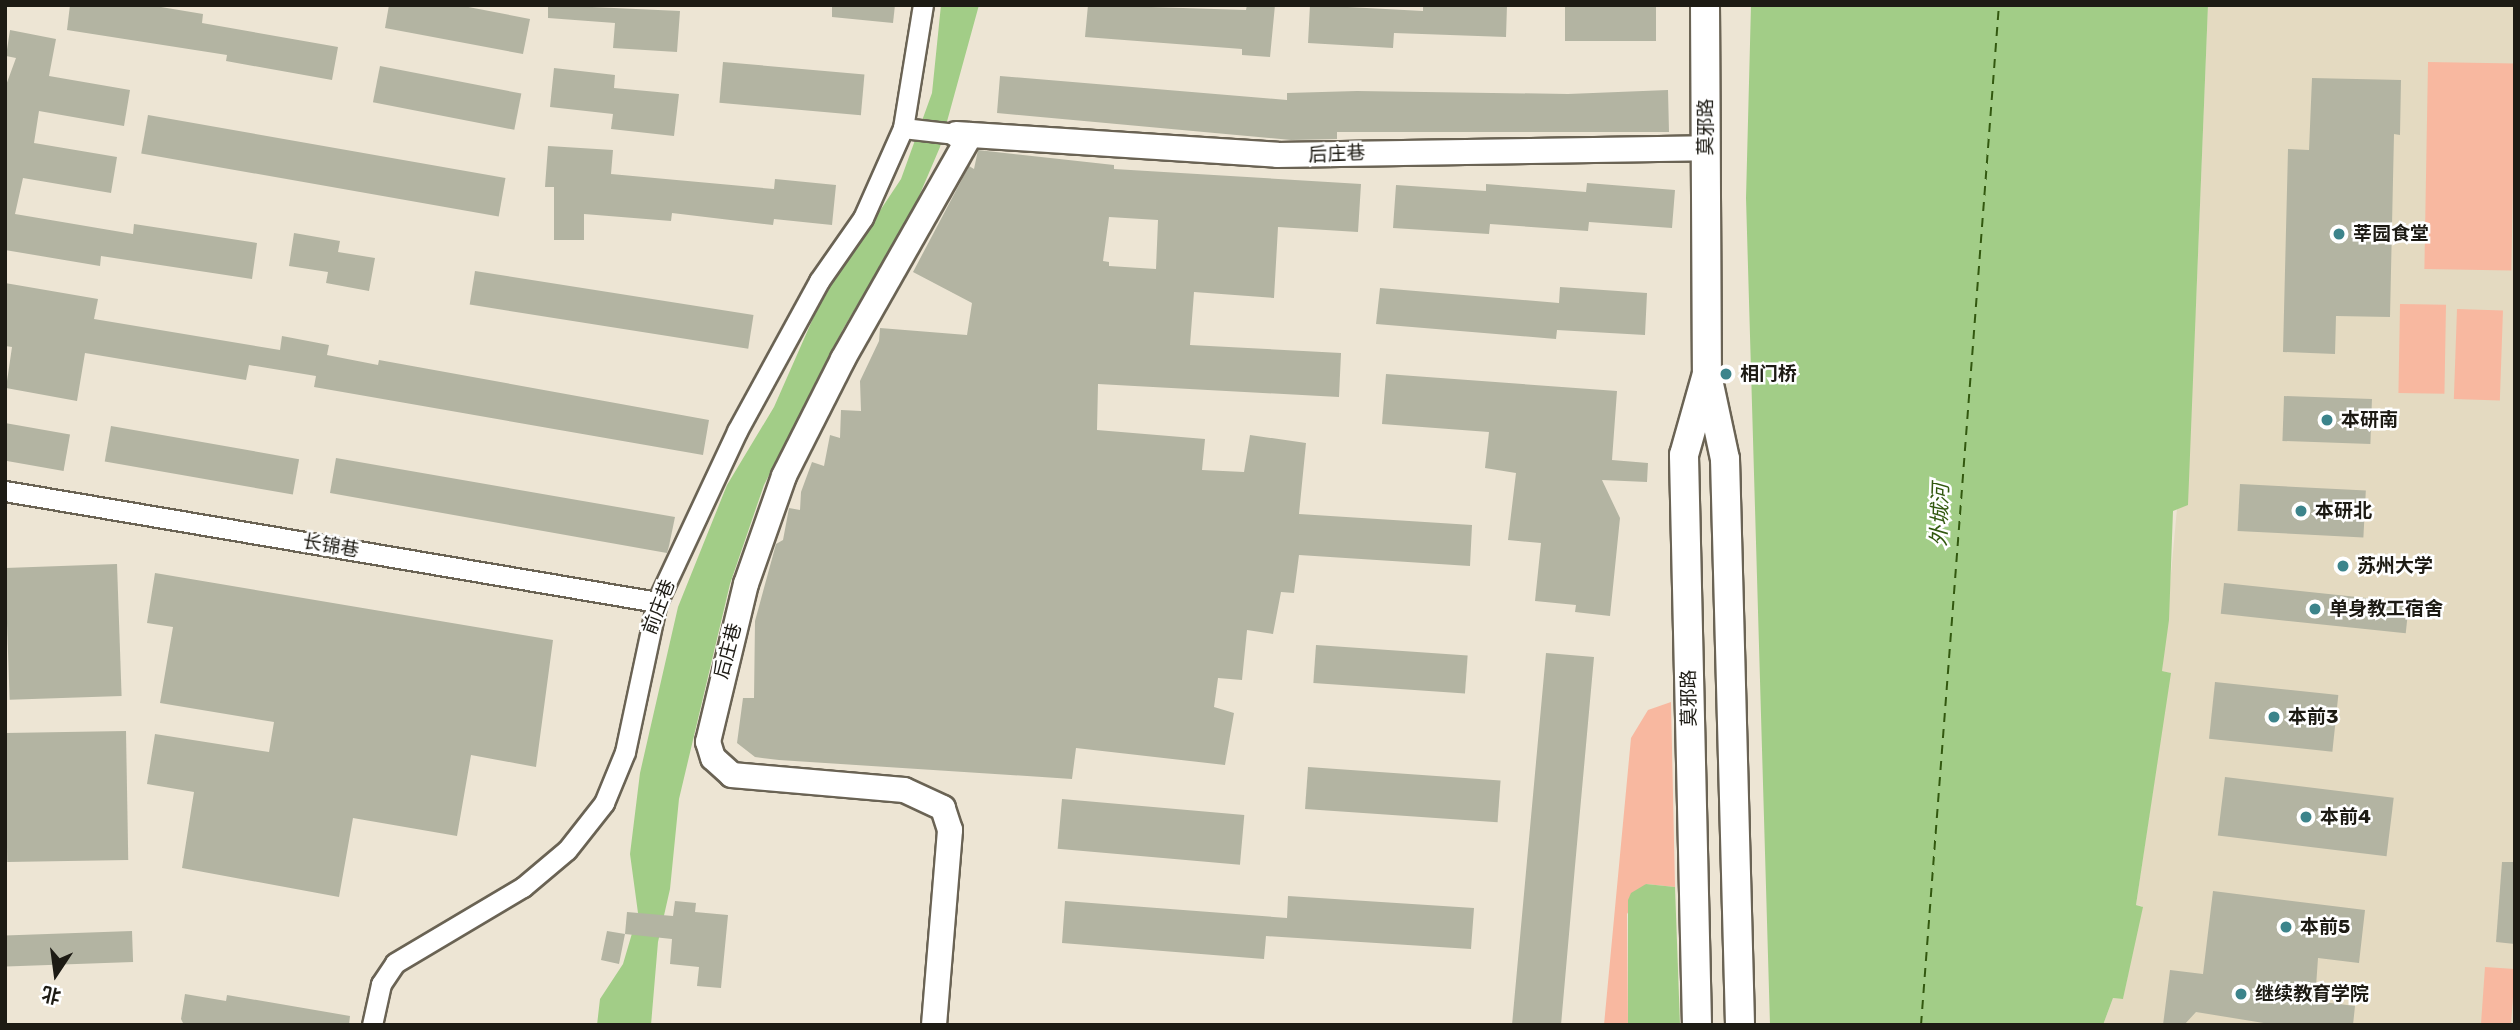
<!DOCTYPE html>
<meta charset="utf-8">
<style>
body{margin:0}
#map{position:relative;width:2520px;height:1030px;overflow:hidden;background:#ede5d4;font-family:Rubik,"Noto Sans SC",sans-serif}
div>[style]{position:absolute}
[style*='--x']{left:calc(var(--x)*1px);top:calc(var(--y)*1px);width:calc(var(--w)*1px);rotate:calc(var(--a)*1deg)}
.built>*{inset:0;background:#e4dac1}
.green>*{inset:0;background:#f8b8a0;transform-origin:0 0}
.water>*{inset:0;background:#a2cd87}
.ferry>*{height:2px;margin-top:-1px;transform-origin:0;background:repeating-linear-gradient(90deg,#32580f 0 9px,transparent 0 16px)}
.building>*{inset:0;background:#b3b4a2;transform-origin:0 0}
.roads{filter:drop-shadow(2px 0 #6a6354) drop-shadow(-2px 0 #6a6354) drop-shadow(0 2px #6a6354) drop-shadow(0 -2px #6a6354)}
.minor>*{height:19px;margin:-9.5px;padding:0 9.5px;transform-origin:9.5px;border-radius:9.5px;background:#fff}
.tertiary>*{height:24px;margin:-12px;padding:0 12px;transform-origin:12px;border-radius:12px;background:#fff}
.secondary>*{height:28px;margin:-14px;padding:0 14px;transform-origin:14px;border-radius:14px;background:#fff}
.dots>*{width:19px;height:19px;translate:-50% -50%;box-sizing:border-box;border:4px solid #fff;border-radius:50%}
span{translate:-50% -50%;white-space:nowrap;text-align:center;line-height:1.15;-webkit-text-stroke:5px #fff;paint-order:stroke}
.street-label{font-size:19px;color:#1d1b14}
.poi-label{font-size:19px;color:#1d1b14;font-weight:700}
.left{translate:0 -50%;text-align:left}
.water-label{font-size:21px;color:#32580f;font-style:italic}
.frame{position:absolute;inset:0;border:7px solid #1d1b14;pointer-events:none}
.north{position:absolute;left:21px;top:939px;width:70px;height:70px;-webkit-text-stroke:5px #fff;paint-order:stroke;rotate:193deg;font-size:19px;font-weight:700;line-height:28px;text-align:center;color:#1d1b14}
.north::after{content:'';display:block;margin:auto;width:24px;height:32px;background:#1d1b14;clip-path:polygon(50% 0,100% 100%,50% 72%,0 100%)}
</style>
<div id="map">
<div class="built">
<div style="clip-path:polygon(2208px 5px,2515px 5px,2515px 1025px,2103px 1025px,2113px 998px,2123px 999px,2142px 906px,2136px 905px,2170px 673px,2162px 671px,2196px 303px)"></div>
</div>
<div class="green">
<div style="left:2428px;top:62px;width:87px;height:207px;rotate:1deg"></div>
<div style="left:2400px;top:304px;width:46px;height:89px;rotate:1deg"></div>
<div style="left:2457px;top:309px;width:46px;height:90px;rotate:2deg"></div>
<div style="clip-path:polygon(1671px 702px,1675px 887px,1646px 884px,1627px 914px,1628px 1025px,1604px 1025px,1631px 738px,1648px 710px)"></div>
<div style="left:2485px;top:967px;width:30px;height:58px;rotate:4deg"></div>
</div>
<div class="water">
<div style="clip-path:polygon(941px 5px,979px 5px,940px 147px,911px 215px,843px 329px,764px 485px,730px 584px,679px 799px,670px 889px,658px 942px,651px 1025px,597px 1025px,600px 999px,623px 964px,638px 913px,630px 854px,640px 773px,678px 607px,727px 485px,774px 407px,822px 298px,901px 179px,932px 93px)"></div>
<div style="clip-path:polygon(1751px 5px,2208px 5px,2188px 505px,2173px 511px,2169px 620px,2162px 671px,2171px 673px,2136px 905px,2143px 907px,2123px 999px,2113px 998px,2103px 1025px,1770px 1025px,1746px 198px)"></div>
<div style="clip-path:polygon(1646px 884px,1675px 887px,1680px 1025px,1628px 1025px,1628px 900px,1631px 893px)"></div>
</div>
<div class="ferry">
<div style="--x:1921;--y:1025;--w:1023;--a:-85.63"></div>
</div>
<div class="building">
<div style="clip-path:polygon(70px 5px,149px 5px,203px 14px,202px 23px,338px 47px,332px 80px,226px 61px,227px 55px,67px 30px)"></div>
<div style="clip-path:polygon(389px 5px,458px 5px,530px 19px,523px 54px,385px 28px)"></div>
<div style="clip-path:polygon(548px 5px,680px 11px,677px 52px,613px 48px,615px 23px,548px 18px)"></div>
<div style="clip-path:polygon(832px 5px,895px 5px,893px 23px,832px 17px)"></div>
<div style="clip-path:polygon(1088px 5px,1246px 10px,1247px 5px,1275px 5px,1270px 57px,1242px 55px,1242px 49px,1085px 37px)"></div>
<div style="clip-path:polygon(1310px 5px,1423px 11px,1423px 5px,1507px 5px,1506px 37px,1394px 33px,1393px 48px,1308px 43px)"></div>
<div style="left:1565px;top:5px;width:91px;height:36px"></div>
<div style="clip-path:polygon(10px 30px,56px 39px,49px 76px,130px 90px,124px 126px,39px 111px,34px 143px,117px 157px,111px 193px,23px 178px,15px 214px,133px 234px,134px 224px,257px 243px,252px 279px,101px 256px,100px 266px,5px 250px,5px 88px,16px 58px,6px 56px)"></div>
<div style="left:723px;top:62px;width:142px;height:41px;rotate:5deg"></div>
<div style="left:380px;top:66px;width:144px;height:37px;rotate:11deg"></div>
<div style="clip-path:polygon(554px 68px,615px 75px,614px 88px,679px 94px,674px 136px,611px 129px,613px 114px,550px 107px)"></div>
<div style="clip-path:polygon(1000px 76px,1287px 100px,1287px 93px,1357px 91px,1568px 94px,1668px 90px,1669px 132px,1337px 132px,1337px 139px,1291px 140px,997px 113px)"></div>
<div style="clip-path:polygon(2312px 78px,2401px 80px,2400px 135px,2394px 134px,2390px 317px,2336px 316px,2335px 354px,2283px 352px,2288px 149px,2309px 150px)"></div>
<div style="left:148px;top:115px;width:363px;height:39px;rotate:10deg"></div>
<div style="clip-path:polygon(548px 146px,613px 150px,611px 174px,774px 189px,775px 179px,836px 185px,832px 225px,774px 219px,773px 225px,672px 213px,671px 221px,584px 214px,584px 240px,554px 240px,554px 187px,545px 187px)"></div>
<div style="clip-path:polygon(evenodd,978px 150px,1114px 165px,1114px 169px,1361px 184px,1358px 232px,1278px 227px,1274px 298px,1194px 292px,1190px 345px,1341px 353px,1339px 397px,1098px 384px,1097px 430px,1205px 439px,1202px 470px,1244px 472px,1250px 435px,1306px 443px,1299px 514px,1472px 525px,1470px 566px,1299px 555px,1294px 593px,1281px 592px,1273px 634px,1247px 630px,1242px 680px,1218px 678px,1214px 707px,1234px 713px,1225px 765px,1076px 748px,1072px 779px,779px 760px,755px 757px,737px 743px,743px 698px,754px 698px,755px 621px,776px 544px,783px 540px,789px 508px,800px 510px,801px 492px,812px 462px,824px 466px,830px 435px,840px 438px,841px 410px,861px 411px,860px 381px,879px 341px,880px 328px,967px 335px,972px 303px,913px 272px,969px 166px,974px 169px,978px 150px,1109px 217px,1158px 220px,1156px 269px,1109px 266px,1109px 262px,1103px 261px,1109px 217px)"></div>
<div style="clip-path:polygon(1587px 183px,1675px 190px,1672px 228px,1589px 222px,1588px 231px,1490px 224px,1489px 234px,1393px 228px,1396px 185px,1486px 191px,1486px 184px,1586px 192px)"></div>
<div style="clip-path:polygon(294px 233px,340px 241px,338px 252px,375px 258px,369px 291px,326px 283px,328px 272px,289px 266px)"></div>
<div style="left:475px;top:271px;width:282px;height:34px;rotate:9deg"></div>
<div style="clip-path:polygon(5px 283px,98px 299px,94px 319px,280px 350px,282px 336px,329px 345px,327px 355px,378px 365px,379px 360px,709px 420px,703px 455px,314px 387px,316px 376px,249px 365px,246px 380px,85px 353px,77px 401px,6px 388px,12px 347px,5px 346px)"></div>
<div style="clip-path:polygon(1560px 287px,1647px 293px,1645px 335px,1557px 330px,1556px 339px,1376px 324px,1380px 288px,1559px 303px)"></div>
<div style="clip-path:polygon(1386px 374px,1617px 391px,1612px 460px,1648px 463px,1647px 482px,1602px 480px,1620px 518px,1610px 616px,1575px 612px,1576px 605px,1535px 601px,1541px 543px,1508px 540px,1516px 473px,1485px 468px,1489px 432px,1382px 424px)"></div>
<div style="left:2284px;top:396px;width:88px;height:45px;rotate:2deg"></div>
<div style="left:5px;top:423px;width:66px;height:37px;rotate:10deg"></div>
<div style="left:111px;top:426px;width:191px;height:36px;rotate:10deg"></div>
<div style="clip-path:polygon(336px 458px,675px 517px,669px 546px,667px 553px,330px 493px)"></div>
<div style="left:2240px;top:484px;width:126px;height:47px;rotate:3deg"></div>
<div style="left:117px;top:564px;width:132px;height:112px;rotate:88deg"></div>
<div style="clip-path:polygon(155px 573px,553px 640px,536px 767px,471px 755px,457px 836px,353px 818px,339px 897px,182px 868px,194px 792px,147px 784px,155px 734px,269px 752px,274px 722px,160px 703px,173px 627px,147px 623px)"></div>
<div style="left:2224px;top:583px;width:186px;height:31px;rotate:6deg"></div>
<div style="left:1316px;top:645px;width:152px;height:38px;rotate:4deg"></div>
<div style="clip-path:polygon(1546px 653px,1594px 657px,1575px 866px,1561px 1025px,1512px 1025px)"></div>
<div style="left:2215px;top:682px;width:124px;height:57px;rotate:6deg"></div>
<div style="left:126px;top:731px;width:129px;height:121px;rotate:89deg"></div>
<div style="left:1308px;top:767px;width:193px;height:42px;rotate:4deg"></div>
<div style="left:2225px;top:777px;width:170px;height:59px;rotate:7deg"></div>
<div style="left:1062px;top:799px;width:183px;height:50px;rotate:5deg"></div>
<div style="clip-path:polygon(2502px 862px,2515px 862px,2515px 944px,2496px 942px)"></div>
<div style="clip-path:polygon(2213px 891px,2365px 910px,2359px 963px,2318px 958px,2315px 1001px,2355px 1006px,2353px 1025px,2276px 1025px,2196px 1012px,2184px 1025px,2163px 1025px,2170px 970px,2203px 974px)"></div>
<div style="clip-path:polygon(1288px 896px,1474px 908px,1471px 949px,1266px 936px,1264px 959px,1062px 943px,1065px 901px,1287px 918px)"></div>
<div style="clip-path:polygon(675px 901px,696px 903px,695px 912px,728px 915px,721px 988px,697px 986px,699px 967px,670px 964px,672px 939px,625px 934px,619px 964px,601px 960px,607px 931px,625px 934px,627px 912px,673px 916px)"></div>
<div style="left:132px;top:931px;width:31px;height:127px;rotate:88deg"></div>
<div style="clip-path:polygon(185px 994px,226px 1001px,227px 995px,350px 1016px,349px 1025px,184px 1025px,181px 1019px)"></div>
</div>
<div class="roads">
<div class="minor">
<div style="--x:903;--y:128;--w:53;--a:6.5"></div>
<div style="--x:5;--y:491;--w:661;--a:9.66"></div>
<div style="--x:372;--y:1025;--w:42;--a:-77.6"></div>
<div style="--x:381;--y:984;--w:25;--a:-56"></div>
<div style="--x:395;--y:963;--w:149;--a:-30.7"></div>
<div style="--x:523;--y:887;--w:57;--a:-40.1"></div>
<div style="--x:567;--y:850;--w:60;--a:-51.8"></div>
<div style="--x:604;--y:803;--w:55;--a:-67.6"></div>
<div style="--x:625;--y:752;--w:153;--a:-78"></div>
<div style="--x:657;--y:602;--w:189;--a:-64.9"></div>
<div style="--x:737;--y:431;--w:171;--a:-61.3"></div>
<div style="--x:819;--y:281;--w:77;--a:-55.1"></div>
<div style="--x:863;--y:218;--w:98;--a:-66"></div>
<div style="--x:903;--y:128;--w:125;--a:-80.8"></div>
</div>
<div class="tertiary">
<div style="--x:956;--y:134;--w:322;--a:3.7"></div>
<div style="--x:1277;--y:155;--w:429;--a:-0.9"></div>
<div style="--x:934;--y:1025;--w:196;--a:-85.3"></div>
<div style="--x:950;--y:830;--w:23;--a:-108"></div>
<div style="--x:943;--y:808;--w:43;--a:-155.2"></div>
<div style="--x:904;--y:790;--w:173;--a:-175"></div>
<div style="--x:732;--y:775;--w:25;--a:-138"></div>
<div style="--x:713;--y:758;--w:17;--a:-107"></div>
<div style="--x:708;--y:742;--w:163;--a:-76.5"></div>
<div style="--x:746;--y:584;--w:114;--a:-70.6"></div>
<div style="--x:784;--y:476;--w:131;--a:-63.2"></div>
<div style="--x:843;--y:359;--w:257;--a:-60.4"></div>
</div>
<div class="secondary">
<div style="--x:1705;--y:5;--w:370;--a:89.7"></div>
<div style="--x:1707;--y:375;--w:86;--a:77.9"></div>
<div style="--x:1725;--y:459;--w:566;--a:88.48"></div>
<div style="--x:1697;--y:1025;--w:570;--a:-91.31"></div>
<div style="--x:1684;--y:455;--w:81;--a:-74.2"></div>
</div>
</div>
<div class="dots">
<div style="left:2339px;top:234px;background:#3c848b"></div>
<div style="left:1726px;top:374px;background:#3c848b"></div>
<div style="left:2327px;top:420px;background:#3c848b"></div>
<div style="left:2301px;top:511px;background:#3c848b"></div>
<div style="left:2343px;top:566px;background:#3c848b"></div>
<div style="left:2315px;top:609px;background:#3c848b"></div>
<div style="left:2274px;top:717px;background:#3c848b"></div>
<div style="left:2306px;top:817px;background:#3c848b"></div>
<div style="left:2286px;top:927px;background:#3c848b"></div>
<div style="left:2241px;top:994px;background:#3c848b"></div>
</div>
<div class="street-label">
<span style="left:1706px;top:127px;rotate:-90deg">莫邪路</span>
<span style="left:1337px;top:154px;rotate:-2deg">后庄巷</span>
<span style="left:331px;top:546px;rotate:10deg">长锦巷</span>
<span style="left:659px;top:607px;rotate:-69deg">前庄巷</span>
<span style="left:728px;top:651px;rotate:-75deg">后庄巷</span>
<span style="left:1689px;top:698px;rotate:-91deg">莫邪路</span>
</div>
<div class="poi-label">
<span class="left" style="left:2353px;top:234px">莘园食堂</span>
<span class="left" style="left:1740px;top:374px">相门桥</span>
<span class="left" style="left:2341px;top:420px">本研南</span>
<span class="left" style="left:2315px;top:511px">本研北</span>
<span class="left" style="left:2357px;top:566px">苏州大学</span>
<span class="left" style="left:2329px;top:609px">单身教工宿舍</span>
<span class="left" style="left:2288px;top:717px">本前3</span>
<span class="left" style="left:2320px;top:817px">本前4</span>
<span class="left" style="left:2300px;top:927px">本前5</span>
<span class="left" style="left:2255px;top:994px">继续教育学院</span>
</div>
<div class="water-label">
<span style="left:1940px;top:515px;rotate:-88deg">外城河</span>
</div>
<div class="frame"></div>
<div class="north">北</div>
</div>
